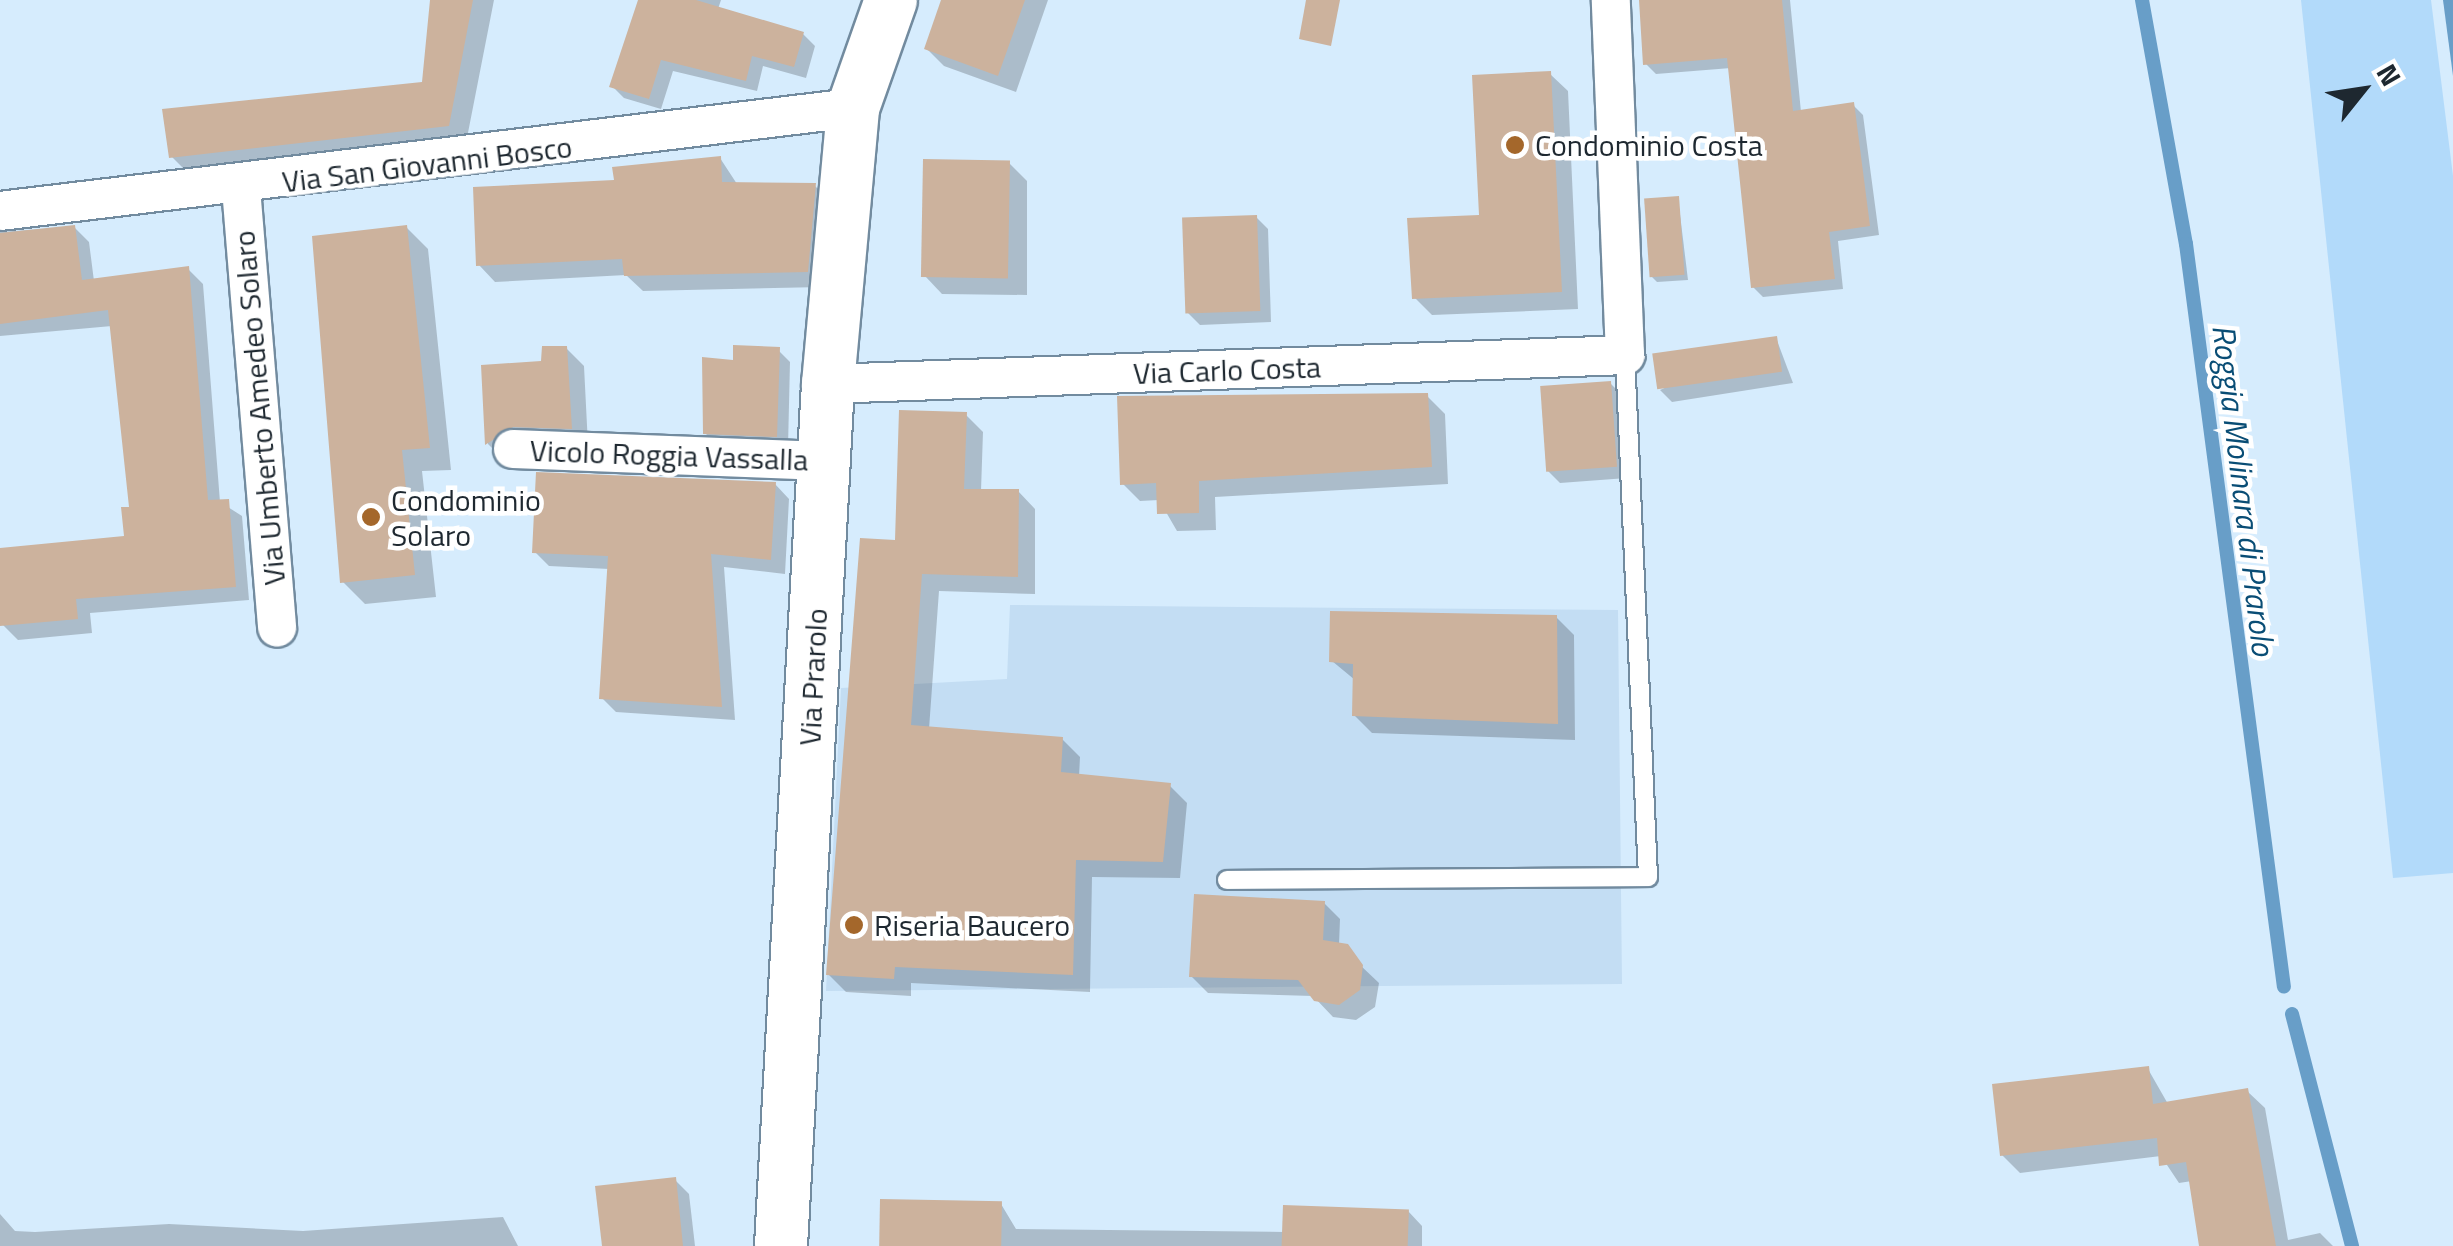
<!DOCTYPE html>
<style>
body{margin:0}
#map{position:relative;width:2453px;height:1246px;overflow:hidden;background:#d6ecfd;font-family:"Titillium Web",sans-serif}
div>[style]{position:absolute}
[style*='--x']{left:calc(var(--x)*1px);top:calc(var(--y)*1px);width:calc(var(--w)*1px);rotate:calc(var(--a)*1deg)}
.built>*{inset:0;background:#c3ddf3}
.green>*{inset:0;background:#b2dafa}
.water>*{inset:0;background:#689ec8}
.shadow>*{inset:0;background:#0003}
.stream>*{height:14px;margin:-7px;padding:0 7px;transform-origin:7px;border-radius:7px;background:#689ec8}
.building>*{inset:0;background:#ccb29d;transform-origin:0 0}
.roads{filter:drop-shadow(2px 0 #728b9f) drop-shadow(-2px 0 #728b9f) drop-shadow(0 2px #728b9f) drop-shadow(0 -2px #728b9f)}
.lane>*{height:18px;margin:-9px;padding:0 9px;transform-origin:9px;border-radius:9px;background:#fff}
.street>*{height:38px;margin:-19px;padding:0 19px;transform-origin:19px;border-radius:19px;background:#fff}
.secondary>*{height:52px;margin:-26px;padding:0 26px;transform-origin:26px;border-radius:26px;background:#fff}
.dots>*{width:28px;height:28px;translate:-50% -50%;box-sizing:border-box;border:5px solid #fff;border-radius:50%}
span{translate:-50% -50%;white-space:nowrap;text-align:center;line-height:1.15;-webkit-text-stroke:9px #fff;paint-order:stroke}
.poi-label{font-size:30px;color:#1e2830}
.left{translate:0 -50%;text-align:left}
.street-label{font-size:30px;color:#1e2830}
.water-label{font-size:32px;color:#094d75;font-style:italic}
.north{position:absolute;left:2313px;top:40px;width:100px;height:100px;-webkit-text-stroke:8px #fff;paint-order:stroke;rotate:60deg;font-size:28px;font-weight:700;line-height:40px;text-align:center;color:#1e2830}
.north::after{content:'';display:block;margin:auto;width:35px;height:45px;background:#1e2830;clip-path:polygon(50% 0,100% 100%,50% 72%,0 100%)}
</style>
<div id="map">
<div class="built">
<div style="clip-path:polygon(1010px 605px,1618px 610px,1622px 984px,826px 991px,841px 688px,1007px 679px)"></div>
</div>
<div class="green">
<div style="clip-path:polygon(2301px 0,2431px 0,2453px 176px,2453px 873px,2393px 878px)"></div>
</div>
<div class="water">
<div style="clip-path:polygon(2443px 0,2453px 0,2453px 76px)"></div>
</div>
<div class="shadow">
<div style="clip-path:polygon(432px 0,494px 0,466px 143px,189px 174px,172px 157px,424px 84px)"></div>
<div style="clip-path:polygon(640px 0,721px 0,718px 9px,803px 34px,815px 46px,806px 78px,763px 66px,757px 91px,673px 71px,661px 109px,624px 98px,612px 86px)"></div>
<div style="clip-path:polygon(944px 0,1048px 0,1016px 92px,944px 66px,927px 49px)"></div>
<div style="clip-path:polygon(1642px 0,1790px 0,1801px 112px,1853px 105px,1863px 115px,1879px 235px,1838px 241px,1843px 289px,1763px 297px,1753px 287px,1731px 68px,1656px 74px,1646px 64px)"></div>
<div style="clip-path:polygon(1550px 74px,1568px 91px,1578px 309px,1432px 315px,1414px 297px,1481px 217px)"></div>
<div style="clip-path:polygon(720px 158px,737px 184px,815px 186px,831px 202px,823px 287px,643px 291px,626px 275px,495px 282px,479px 265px,616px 183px)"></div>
<div style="clip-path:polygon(1009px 163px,1027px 181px,1027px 295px,942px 294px,925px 276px)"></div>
<div style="clip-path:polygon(1678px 198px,1688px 280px,1657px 282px,1651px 276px)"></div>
<div style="clip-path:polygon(1256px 217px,1268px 229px,1271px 322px,1200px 325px,1188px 313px)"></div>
<div style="clip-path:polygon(74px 227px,89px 242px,94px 281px,188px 269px,203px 284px,220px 502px,242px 516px,249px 600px,90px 613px,92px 633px,18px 640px,3px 625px,0 550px,126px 538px,132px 509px,112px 326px,0 336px,0 232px)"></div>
<div style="clip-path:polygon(406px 227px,428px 249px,451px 470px,422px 471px,436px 597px,365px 604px,343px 582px)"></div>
<div style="clip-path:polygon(1776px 338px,1793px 383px,1672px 402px,1660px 390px)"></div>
<div style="clip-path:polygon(566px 348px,584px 366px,588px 445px,505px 461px,488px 444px,484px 367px,544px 364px)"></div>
<div style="clip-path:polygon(778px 350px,790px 362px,788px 447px,717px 445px,705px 433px,735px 362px)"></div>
<div style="clip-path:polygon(1610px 383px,1622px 395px,1627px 478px,1560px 483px,1548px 471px)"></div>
<div style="clip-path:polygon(1427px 396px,1445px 414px,1448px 484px,1215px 497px,1216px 530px,1177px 531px,1159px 500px,1140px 501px,1122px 483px)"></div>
<div style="clip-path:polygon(965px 414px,983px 432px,981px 491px,1018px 491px,1035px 509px,1035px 594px,939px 591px,929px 729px,1062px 739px,1080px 757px,1079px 777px,1170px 786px,1187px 803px,1180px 878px,1092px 877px,1090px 992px,911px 983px,911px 996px,846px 992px,828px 974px,897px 543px)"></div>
<div style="clip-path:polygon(775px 484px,789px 499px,785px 574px,724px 567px,735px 720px,616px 712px,602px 698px,609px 569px,549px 566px,535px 552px)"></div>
<div style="clip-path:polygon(1556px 617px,1574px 635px,1575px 740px,1372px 733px,1354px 715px,1355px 680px,1332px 661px)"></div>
<div style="clip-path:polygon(1324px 903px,1340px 919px,1339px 945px,1379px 983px,1375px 1007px,1356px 1020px,1333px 1017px,1313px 996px,1208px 993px,1191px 976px)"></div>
<div style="clip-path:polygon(2148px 1069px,2168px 1104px,2247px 1091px,2265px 1108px,2288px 1240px,2320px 1233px,2333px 1246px,2201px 1246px,2192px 1181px,2179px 1183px,2161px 1156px,2020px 1173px,2002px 1155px)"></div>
<div style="clip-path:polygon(675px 1180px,689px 1194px,695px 1246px,604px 1246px)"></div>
<div style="clip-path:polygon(1001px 1204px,1016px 1229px,1285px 1232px,1408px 1211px,1422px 1226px,1422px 1246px,882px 1246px)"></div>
<div style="clip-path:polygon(0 1214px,15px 1231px,35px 1232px,169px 1224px,303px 1231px,503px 1217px,518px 1246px,0 1246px)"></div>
</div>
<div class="stream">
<div style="--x:2142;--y:0;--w:248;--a:79.8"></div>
<div style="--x:2186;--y:244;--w:749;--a:82.49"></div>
<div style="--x:2292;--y:1014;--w:240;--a:75.5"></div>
</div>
<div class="building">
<div style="clip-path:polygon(430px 0,473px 0,449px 126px,169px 158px,162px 109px,422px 82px)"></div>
<div style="clip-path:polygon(638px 0,696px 0,804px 32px,794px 67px,752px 56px,746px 81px,661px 60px,649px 99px,609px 87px)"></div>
<div style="clip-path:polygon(941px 0,1025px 0,998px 76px,924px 49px)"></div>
<div style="clip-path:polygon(1306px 0,1340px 0,1331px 46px,1299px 39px)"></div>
<div style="clip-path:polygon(1639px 0,1782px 0,1793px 111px,1854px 102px,1870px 226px,1829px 232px,1835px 279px,1751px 288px,1727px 58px,1643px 65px)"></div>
<div style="clip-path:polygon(1551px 71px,1562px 292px,1412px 299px,1407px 218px,1479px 215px,1472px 75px)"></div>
<div style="clip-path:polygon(721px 156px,722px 182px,816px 183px,808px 272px,624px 276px,622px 259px,476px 266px,473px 187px,614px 180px,612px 167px)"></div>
<div style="left:923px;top:159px;width:87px;height:118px;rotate:1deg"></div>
<div style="left:1679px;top:196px;width:79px;height:35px;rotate:86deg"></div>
<div style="left:1257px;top:215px;width:96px;height:75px;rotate:88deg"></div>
<div style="clip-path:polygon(75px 225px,82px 280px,189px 266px,208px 500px,229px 499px,236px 587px,76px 599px,78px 619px,0 626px,0 548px,124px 536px,121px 507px,129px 507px,108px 310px,0 324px,0 233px)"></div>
<div style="clip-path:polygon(407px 225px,430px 448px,402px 450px,415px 575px,340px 583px,312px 236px)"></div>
<div style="left:1777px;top:336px;width:36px;height:126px;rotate:82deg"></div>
<div style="clip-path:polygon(733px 345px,780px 347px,777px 437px,703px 434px,702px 357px,733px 360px)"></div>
<div style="clip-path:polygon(542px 346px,567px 346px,572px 429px,513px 427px,485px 445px,481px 365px,541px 361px)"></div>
<div style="left:1611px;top:381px;width:86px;height:71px;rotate:86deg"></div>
<div style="clip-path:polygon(1428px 393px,1432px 467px,1199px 481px,1199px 513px,1157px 514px,1156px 483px,1120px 485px,1117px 396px)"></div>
<div style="clip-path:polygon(899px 410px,967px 412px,964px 489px,1019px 489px,1018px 577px,922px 574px,911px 725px,1063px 737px,1061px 772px,1171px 783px,1163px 862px,1076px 860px,1073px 975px,895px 967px,894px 979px,826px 975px,860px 538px,895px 540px)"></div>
<div style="clip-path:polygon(536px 472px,776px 482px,771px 560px,711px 554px,722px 707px,599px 699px,608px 556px,532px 553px)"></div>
<div style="clip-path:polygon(1330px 611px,1557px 615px,1558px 724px,1352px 716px,1353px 664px,1329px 662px)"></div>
<div style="clip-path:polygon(1194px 894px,1325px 901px,1323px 940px,1348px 944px,1363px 965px,1360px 990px,1339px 1005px,1314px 1001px,1298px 980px,1189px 977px)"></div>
<div style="clip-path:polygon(2149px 1066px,2153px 1104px,2248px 1088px,2276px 1246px,2199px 1246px,2186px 1162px,2159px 1166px,2157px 1138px,2000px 1156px,1992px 1084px)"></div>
<div style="clip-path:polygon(676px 1177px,683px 1246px,602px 1246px,595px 1186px)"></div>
<div style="left:880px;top:1199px;width:122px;height:47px;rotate:1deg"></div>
<div style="left:1283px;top:1205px;width:126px;height:41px;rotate:2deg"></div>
</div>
<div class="roads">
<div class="lane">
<div style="--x:1227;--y:880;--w:421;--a:-0.4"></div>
<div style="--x:1648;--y:877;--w:523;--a:-92.52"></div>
</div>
<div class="street">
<div style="--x:241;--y:188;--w:441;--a:85.3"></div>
<div style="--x:0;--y:211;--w:859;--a:-6.89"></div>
<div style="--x:828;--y:384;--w:798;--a:-2.08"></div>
<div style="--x:1625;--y:355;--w:355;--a:-92.3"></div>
<div style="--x:513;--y:449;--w:311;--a:2.2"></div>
</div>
<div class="secondary">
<div style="--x:781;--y:1246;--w:863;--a:-86.88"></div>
<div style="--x:828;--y:384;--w:277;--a:-84.8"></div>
<div style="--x:853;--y:108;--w:114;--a:-70.6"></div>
</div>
</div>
<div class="dots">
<div style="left:1515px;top:145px;background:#a4672b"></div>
<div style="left:371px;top:517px;background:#a4672b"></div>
<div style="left:854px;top:925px;background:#a4672b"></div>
</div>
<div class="poi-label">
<span class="left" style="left:1535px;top:145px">Condominio Costa</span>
<span class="left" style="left:391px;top:517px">Condominio<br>Solaro</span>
<span class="left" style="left:874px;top:925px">Riseria Baucero</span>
</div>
<div class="street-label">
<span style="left:427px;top:164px;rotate:-7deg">Via San Giovanni Bosco</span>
<span style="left:1227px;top:370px;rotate:-2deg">Via Carlo Costa</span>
<span style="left:259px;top:408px;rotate:-95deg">Via Umberto Amedeo Solaro</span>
<span style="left:669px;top:455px;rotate:2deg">Vicolo Roggia Vassalla</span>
<span style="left:813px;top:677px;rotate:-87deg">Via Prarolo</span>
</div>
<div class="water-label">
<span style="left:2244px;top:490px;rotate:83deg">Roggia Molinara di Prarolo</span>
</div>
<div class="north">N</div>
</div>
